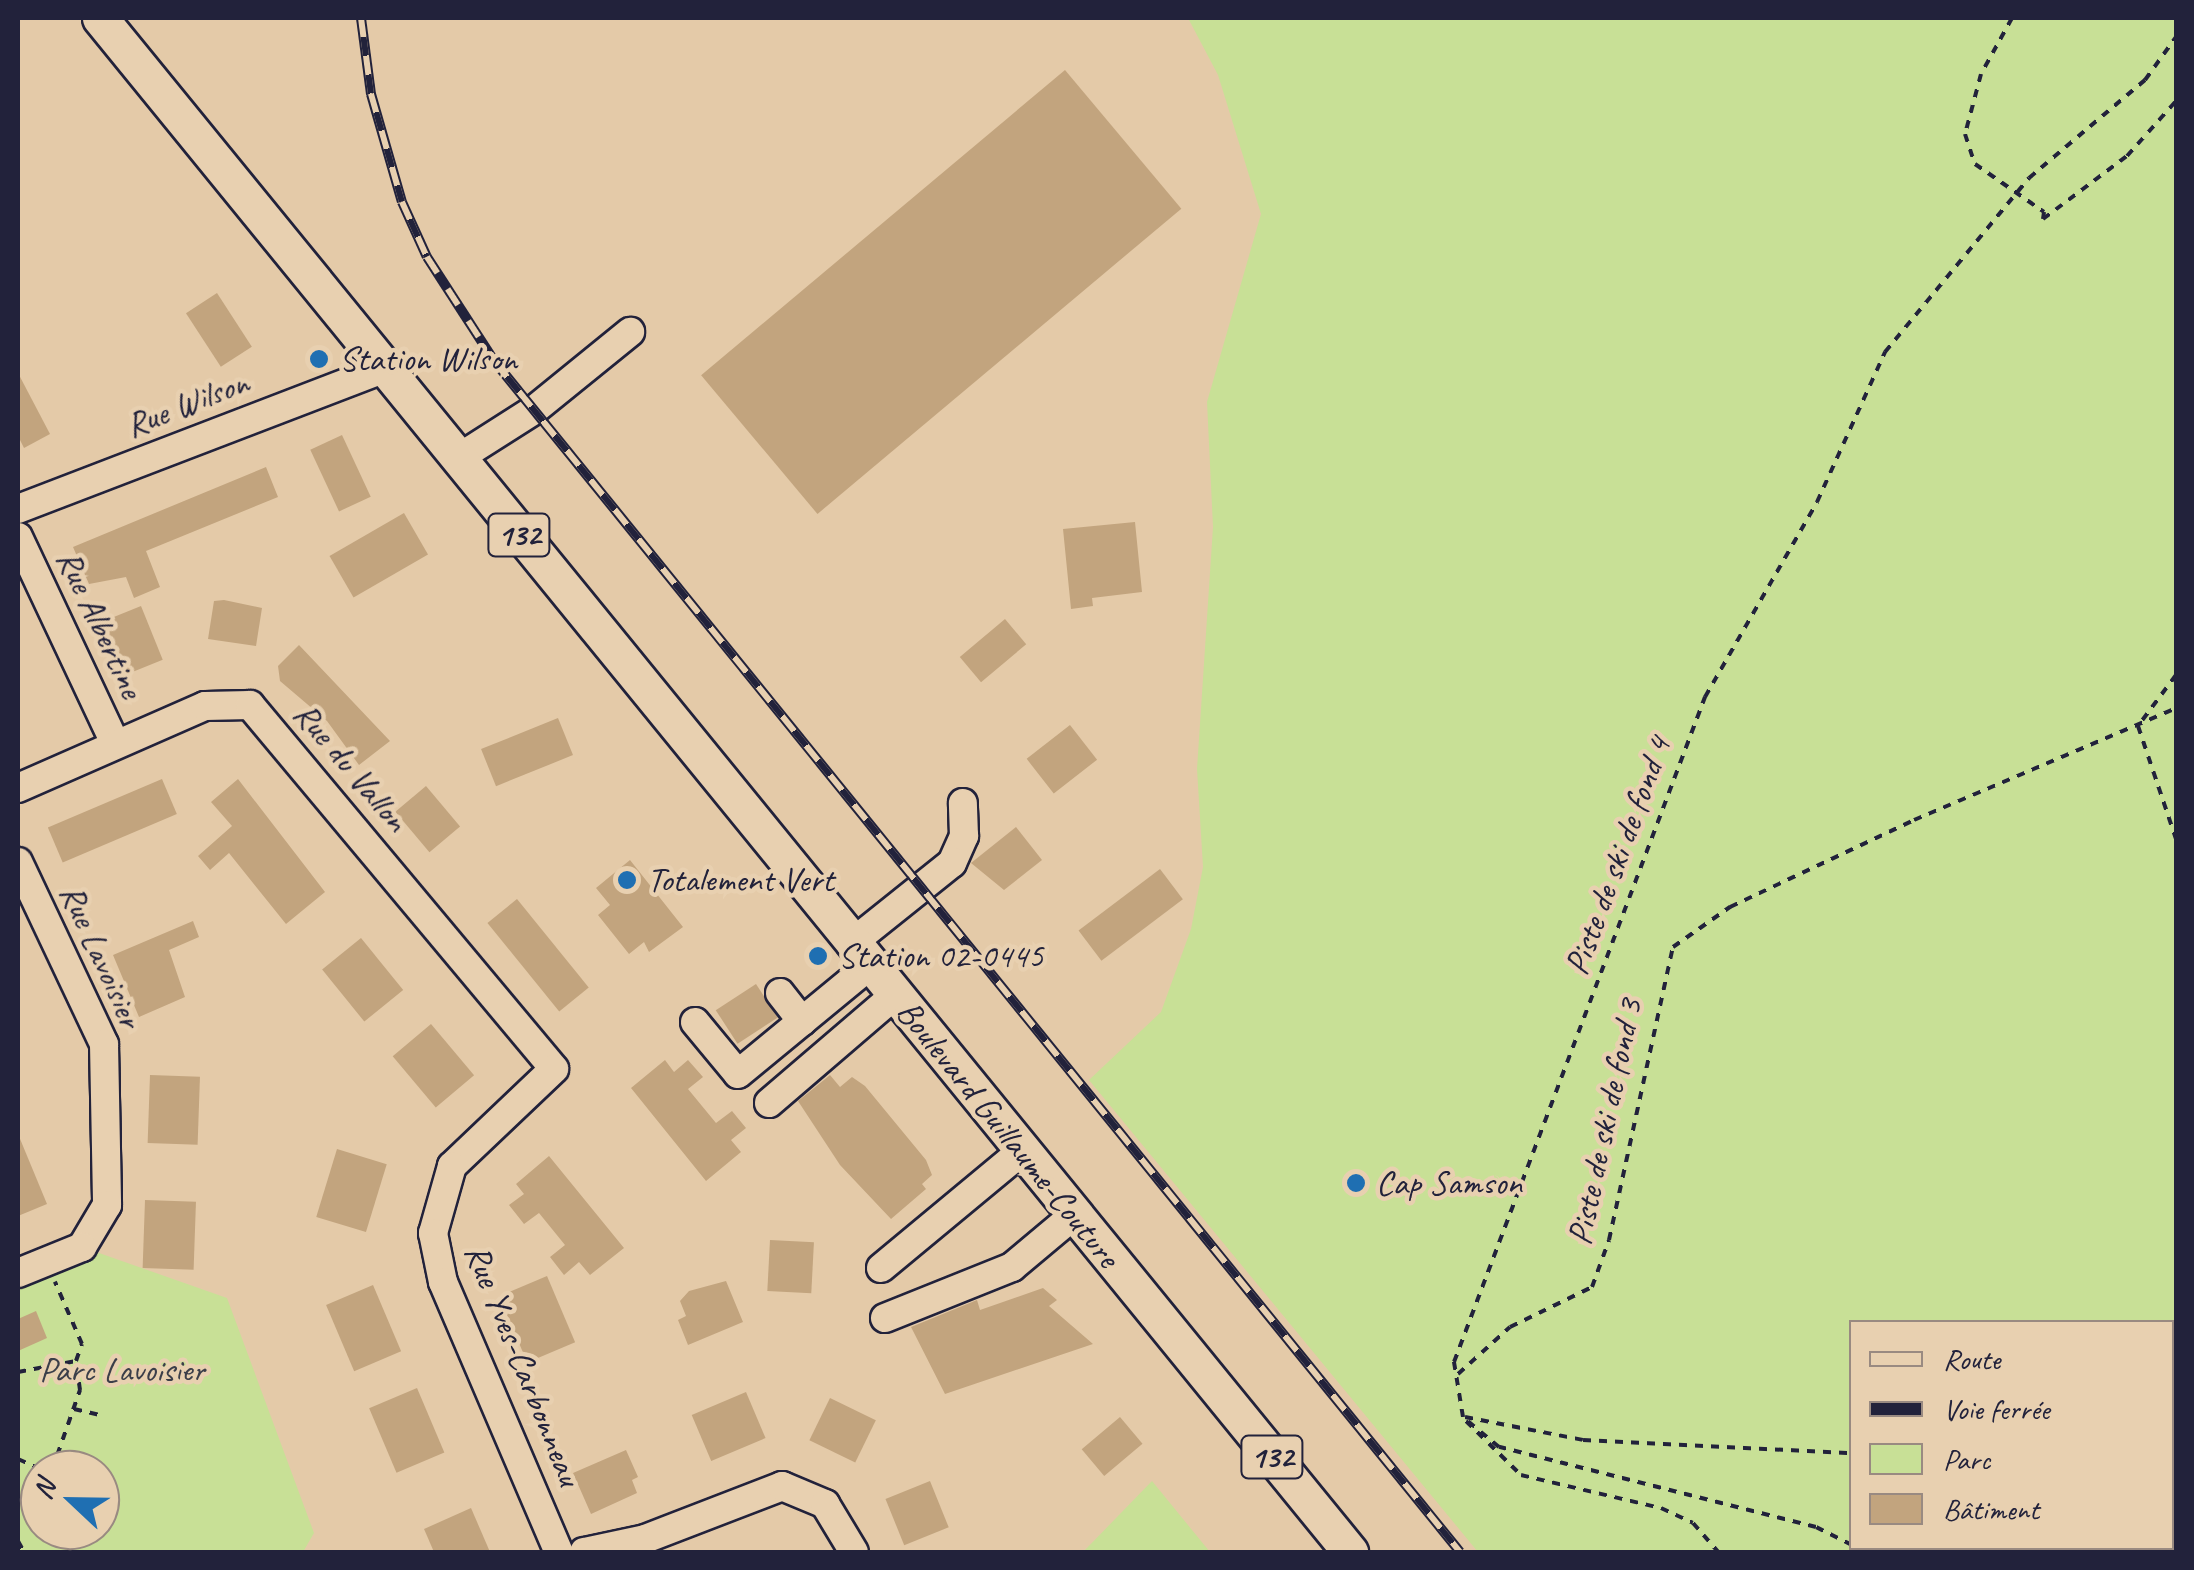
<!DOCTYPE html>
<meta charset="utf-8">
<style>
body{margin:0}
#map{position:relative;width:2194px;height:1570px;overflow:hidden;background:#e4caa8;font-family:Caveat,sans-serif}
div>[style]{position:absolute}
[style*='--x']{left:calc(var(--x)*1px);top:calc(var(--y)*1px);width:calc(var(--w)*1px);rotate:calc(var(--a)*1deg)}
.green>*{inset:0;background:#c8e096}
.building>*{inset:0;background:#c2a47e;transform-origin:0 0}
.path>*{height:4px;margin-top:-2px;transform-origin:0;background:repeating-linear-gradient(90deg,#22223b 0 8px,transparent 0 16px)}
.roads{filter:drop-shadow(2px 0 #22223b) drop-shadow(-2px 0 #22223b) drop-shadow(0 2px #22223b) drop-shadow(0 -2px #22223b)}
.minor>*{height:28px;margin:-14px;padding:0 14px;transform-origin:14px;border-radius:14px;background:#e8d0b0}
.major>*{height:35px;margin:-17.5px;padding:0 17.5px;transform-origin:17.5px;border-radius:17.5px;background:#e8d0b0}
.rail>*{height:10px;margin-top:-5px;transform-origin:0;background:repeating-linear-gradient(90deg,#e8d0b0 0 19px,#22223b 0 38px);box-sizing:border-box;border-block:2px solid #22223b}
.dots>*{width:28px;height:28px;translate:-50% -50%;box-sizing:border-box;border:5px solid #e8d0b0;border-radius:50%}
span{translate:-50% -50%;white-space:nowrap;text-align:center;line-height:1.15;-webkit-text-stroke:9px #e8d0b0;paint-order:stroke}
.shield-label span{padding:2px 8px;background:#e8d0b0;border:2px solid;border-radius:8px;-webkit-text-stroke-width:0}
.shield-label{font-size:32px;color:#22223b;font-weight:700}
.poi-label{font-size:35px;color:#22223b}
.left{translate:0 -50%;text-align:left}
.street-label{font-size:35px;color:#22223b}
.park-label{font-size:35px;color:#3b3e49}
.frame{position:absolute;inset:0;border:20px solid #22223b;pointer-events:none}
.legend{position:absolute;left:1849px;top:1320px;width:325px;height:230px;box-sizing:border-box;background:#e8d0b0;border:2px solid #998a81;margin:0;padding:12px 18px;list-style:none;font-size:30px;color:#22223b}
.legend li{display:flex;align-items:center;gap:20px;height:50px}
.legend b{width:50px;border:2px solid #998a81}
.north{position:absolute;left:20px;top:1450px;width:100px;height:100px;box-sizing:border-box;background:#e8d0b0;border:2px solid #998a81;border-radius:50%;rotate:292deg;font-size:28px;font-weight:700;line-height:40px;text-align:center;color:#22223b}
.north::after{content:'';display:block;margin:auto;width:35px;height:45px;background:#1f6fb2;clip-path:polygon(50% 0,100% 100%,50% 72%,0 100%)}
</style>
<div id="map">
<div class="green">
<div style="clip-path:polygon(evenodd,1188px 18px,2176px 18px,2176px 1552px,1478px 1552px,1089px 1080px,1161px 1012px,1191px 929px,1203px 867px,1197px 769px,1213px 527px,1207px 402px,1261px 214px,1218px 75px,1188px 18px,1852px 1322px,2172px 1322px,2172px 1548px,1852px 1548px,1852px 1322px)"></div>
<div style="clip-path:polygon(evenodd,82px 1247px,227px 1298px,314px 1533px,303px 1552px,18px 1552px,18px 1273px,82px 1247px,40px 1470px,100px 1470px,100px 1530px,40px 1530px,40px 1470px)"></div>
<div style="clip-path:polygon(1152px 1481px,1210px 1552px,1083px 1552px)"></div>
</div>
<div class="building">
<div style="left:1065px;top:70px;width:181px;height:475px;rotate:50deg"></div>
<div style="left:217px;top:293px;width:64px;height:37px;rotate:57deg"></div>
<div style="clip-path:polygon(18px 373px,50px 434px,24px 448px,18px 436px)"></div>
<div style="left:342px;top:435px;width:68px;height:35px;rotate:65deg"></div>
<div style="clip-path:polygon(266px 467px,278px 497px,146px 551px,160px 587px,134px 598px,126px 577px,89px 584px,73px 547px)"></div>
<div style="left:404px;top:513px;width:48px;height:86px;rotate:60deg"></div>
<div style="clip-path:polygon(1135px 522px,1142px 592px,1092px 598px,1093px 606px,1071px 609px,1063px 529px)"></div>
<div style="clip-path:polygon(224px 600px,262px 608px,256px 646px,208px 639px,214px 601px)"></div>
<div style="left:141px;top:606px;width:58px;height:42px;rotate:68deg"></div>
<div style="left:1005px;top:619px;width:33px;height:59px;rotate:50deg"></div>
<div style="clip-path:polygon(299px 645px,390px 741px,359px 765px,327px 721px,280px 681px,278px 666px)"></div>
<div style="left:558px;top:718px;width:40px;height:83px;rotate:68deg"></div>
<div style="left:1070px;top:725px;width:44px;height:55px;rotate:52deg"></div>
<div style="left:162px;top:779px;width:38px;height:124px;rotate:67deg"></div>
<div style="clip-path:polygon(238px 779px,325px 892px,286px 924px,229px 853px,210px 870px,198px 856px,232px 826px,211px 802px)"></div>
<div style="left:426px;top:786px;width:53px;height:40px;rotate:50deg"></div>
<div style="clip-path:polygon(1016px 827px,1042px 860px,1004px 890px,971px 863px)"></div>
<div style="clip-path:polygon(630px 860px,683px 927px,649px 952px,644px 942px,629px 954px,598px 915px,610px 905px,596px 888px)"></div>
<div style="left:1160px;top:869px;width:38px;height:102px;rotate:53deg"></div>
<div style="left:517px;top:899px;width:114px;height:38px;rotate:51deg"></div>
<div style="clip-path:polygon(193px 921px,199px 937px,169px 950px,185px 997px,139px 1017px,113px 955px)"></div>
<div style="left:361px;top:938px;width:67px;height:50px;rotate:51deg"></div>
<div style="left:756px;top:984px;width:40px;height:48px;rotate:57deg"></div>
<div style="left:431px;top:1024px;width:67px;height:50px;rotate:50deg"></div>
<div style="clip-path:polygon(665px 1060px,674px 1072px,688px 1060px,703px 1077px,688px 1089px,716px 1123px,732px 1111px,746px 1128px,731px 1140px,741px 1152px,706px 1181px,631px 1088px)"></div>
<div style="left:150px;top:1075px;width:50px;height:68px;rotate:2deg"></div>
<div style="clip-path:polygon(830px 1075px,840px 1087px,852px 1077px,865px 1086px,926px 1160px,932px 1175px,922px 1184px,926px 1189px,891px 1219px,840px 1165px,798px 1101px)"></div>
<div style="clip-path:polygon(18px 1134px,47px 1204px,18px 1216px)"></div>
<div style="left:337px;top:1149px;width:52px;height:71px;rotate:17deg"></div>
<div style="clip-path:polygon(549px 1156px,624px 1248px,590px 1275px,579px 1262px,564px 1275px,550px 1257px,565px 1245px,539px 1213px,524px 1224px,509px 1205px,524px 1194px,516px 1184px)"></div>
<div style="left:145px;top:1200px;width:51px;height:68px;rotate:2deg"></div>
<div style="left:770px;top:1240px;width:44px;height:51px;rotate:3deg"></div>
<div style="left:547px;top:1276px;width:72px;height:52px;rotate:67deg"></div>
<div style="clip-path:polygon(726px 1281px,743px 1322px,688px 1345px,678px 1320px,686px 1316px,680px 1301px,689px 1291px)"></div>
<div style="left:373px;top:1285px;width:72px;height:51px;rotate:67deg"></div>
<div style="clip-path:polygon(1043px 1288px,1057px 1300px,1049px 1306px,1093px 1344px,945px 1394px,911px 1327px,977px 1300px,980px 1310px)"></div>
<div style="clip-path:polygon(36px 1311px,47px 1338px,18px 1351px,18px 1319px)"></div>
<div style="left:417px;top:1388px;width:70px;height:52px;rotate:67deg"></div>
<div style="left:746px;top:1392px;width:50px;height:59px;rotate:67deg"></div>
<div style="left:830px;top:1398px;width:51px;height:47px;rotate:26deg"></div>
<div style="left:1120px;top:1417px;width:35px;height:50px;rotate:50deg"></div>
<div style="clip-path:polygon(626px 1450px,638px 1477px,632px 1480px,637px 1493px,591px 1514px,573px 1473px)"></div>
<div style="left:930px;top:1481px;width:50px;height:48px;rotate:68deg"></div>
<div style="clip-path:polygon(471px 1508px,490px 1552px,434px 1552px,424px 1529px)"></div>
</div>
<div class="path">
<div style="--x:2012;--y:18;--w:64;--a:119"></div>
<div style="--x:1981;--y:74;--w:62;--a:104.9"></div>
<div style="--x:1965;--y:134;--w:32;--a:72"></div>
<div style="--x:1975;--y:164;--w:84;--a:34.8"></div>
<div style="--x:2044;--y:212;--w:7;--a:98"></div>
<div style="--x:2043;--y:219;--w:105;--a:-36.9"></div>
<div style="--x:2127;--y:156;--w:74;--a:-48.3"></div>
<div style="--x:2176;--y:675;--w:64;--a:126.7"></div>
<div style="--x:2138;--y:726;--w:119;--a:71.4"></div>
<div style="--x:18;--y:1372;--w:59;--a:-10.7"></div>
<div style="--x:1458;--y:1374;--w:70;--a:-42.1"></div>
<div style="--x:1510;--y:1327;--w:91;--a:-26"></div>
<div style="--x:1592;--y:1287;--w:50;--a:-70.1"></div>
<div style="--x:1609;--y:1240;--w:300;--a:-77.7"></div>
<div style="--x:1673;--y:947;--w:70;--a:-35.1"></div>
<div style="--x:1730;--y:907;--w:204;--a:-25.3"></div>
<div style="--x:1914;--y:820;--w:285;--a:-23.1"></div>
<div style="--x:74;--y:1409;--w:31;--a:13"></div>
<div style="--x:1465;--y:1417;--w:120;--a:11"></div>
<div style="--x:1583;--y:1440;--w:269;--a:2.8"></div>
<div style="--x:1466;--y:1421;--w:77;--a:44.5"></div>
<div style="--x:1521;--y:1475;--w:144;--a:13.3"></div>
<div style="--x:1661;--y:1508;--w:35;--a:25"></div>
<div style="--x:1693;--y:1523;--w:38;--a:49"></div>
<div style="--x:18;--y:1459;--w:27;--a:24"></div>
<div style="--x:52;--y:1470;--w:85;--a:-70.7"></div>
<div style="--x:80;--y:1390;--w:29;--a:-98"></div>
<div style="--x:76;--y:1361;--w:18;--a:-71"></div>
<div style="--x:82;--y:1344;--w:68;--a:-113.5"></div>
<div style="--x:18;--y:1541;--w:13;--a:61"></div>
<div style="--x:1852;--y:1545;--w:40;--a:-153.4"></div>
<div style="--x:1816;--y:1527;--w:327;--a:-165.8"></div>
<div style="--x:1499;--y:1447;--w:47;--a:-140.2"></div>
<div style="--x:1463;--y:1417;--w:56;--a:-99.3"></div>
<div style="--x:1454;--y:1362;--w:711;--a:-69.32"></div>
<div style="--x:1705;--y:697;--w:225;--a:-60.1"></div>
<div style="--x:1817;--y:502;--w:165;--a:-65.6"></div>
<div style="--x:1885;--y:352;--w:226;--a:-50.4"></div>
<div style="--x:2029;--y:178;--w:152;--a:-40.2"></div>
<div style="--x:2145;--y:80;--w:53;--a:-54.2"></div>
<div style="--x:1857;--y:1548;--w:11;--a:22"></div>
<div style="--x:2044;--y:1548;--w:5;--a:53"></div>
</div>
<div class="roads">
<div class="minor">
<div style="--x:457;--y:459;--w:91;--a:-32.5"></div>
<div style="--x:534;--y:410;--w:124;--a:-39.1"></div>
<div style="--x:18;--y:509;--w:391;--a:-21"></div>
<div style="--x:18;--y:537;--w:228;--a:64.8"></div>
<div style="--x:18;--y:788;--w:204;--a:-23.7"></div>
<div style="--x:205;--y:706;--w:45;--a:-1.3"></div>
<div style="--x:250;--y:705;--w:474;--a:50.1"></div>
<div style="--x:554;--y:1069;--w:141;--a:136.4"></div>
<div style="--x:452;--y:1166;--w:70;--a:105.8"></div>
<div style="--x:433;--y:1233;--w:50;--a:78.5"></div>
<div style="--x:443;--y:1282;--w:294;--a:66.8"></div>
<div style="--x:18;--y:862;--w:201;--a:64.7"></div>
<div style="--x:104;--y:1044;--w:161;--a:88.9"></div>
<div style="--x:107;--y:1205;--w:49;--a:120.8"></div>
<div style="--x:82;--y:1247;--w:69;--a:157.9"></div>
<div style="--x:852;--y:943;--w:128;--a:-38.7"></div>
<div style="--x:952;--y:863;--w:30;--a:-66"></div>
<div style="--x:964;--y:836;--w:33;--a:-92"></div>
<div style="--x:780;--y:993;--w:36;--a:52"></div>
<div style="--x:695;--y:1022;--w:67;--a:50.4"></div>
<div style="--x:738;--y:1074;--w:171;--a:-39.5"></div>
<div style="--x:769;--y:1103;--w:166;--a:-40.6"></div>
<div style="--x:881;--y:1268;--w:183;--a:-39.7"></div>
<div style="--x:885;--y:1318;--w:137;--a:-21.9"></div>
<div style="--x:1012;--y:1267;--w:81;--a:-40"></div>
<div style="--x:584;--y:1552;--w:62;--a:-12"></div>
<div style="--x:645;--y:1539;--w:147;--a:-21.1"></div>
<div style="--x:782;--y:1486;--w:47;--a:22.7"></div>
<div style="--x:825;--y:1504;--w:56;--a:58.9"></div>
</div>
<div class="major">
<div style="--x:100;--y:18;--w:1979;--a:50.82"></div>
</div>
</div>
<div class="rail">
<div style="--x:361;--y:18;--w:77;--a:82.5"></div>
<div style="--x:371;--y:94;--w:112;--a:74"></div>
<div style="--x:402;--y:202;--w:60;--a:65.6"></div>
<div style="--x:427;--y:257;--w:125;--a:57.1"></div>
<div style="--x:495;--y:362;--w:1532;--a:50.96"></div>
</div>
<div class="dots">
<div style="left:319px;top:359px;background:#1f6fb2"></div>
<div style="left:627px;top:880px;background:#1f6fb2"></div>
<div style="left:818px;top:956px;background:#1f6fb2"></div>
<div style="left:1356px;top:1183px;background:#1f6fb2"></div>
</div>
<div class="shield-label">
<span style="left:519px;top:535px">132</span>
<span style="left:1272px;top:1457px">132</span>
</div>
<div class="poi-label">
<span class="left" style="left:339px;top:359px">Station Wilson</span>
<span class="left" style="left:647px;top:880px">Totalement Vert</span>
<span class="left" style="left:838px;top:956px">Station 02-0445</span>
<span class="left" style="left:1376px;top:1183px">Cap Samson</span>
</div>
<div class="street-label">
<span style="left:187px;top:404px;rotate:-21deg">Rue Wilson</span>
<span style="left:100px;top:624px;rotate:65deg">Rue Albertine</span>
<span style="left:351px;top:767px;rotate:50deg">Rue du Vallon</span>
<span style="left:1618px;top:856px;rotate:-70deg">Piste de ski de fond 4</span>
<span style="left:101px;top:956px;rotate:66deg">Rue Lavoisier</span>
<span style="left:1605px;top:1122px;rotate:-78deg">Piste de ski de fond 3</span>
<span style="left:1008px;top:1134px;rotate:51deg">Boulevard Guillaume-Couture</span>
<span style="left:523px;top:1365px;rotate:68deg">Rue Yves-Carbonneau</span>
</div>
<div class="park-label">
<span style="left:122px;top:1370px">Parc Lavoisier</span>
</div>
<div class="frame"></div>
<ul class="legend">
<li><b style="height:12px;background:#e8d0b0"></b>Route</li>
<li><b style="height:12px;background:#22223b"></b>Voie ferrée</li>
<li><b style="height:28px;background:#c8e096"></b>Parc</li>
<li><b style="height:28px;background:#c2a47e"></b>Bâtiment</li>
</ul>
<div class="north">N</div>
</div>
